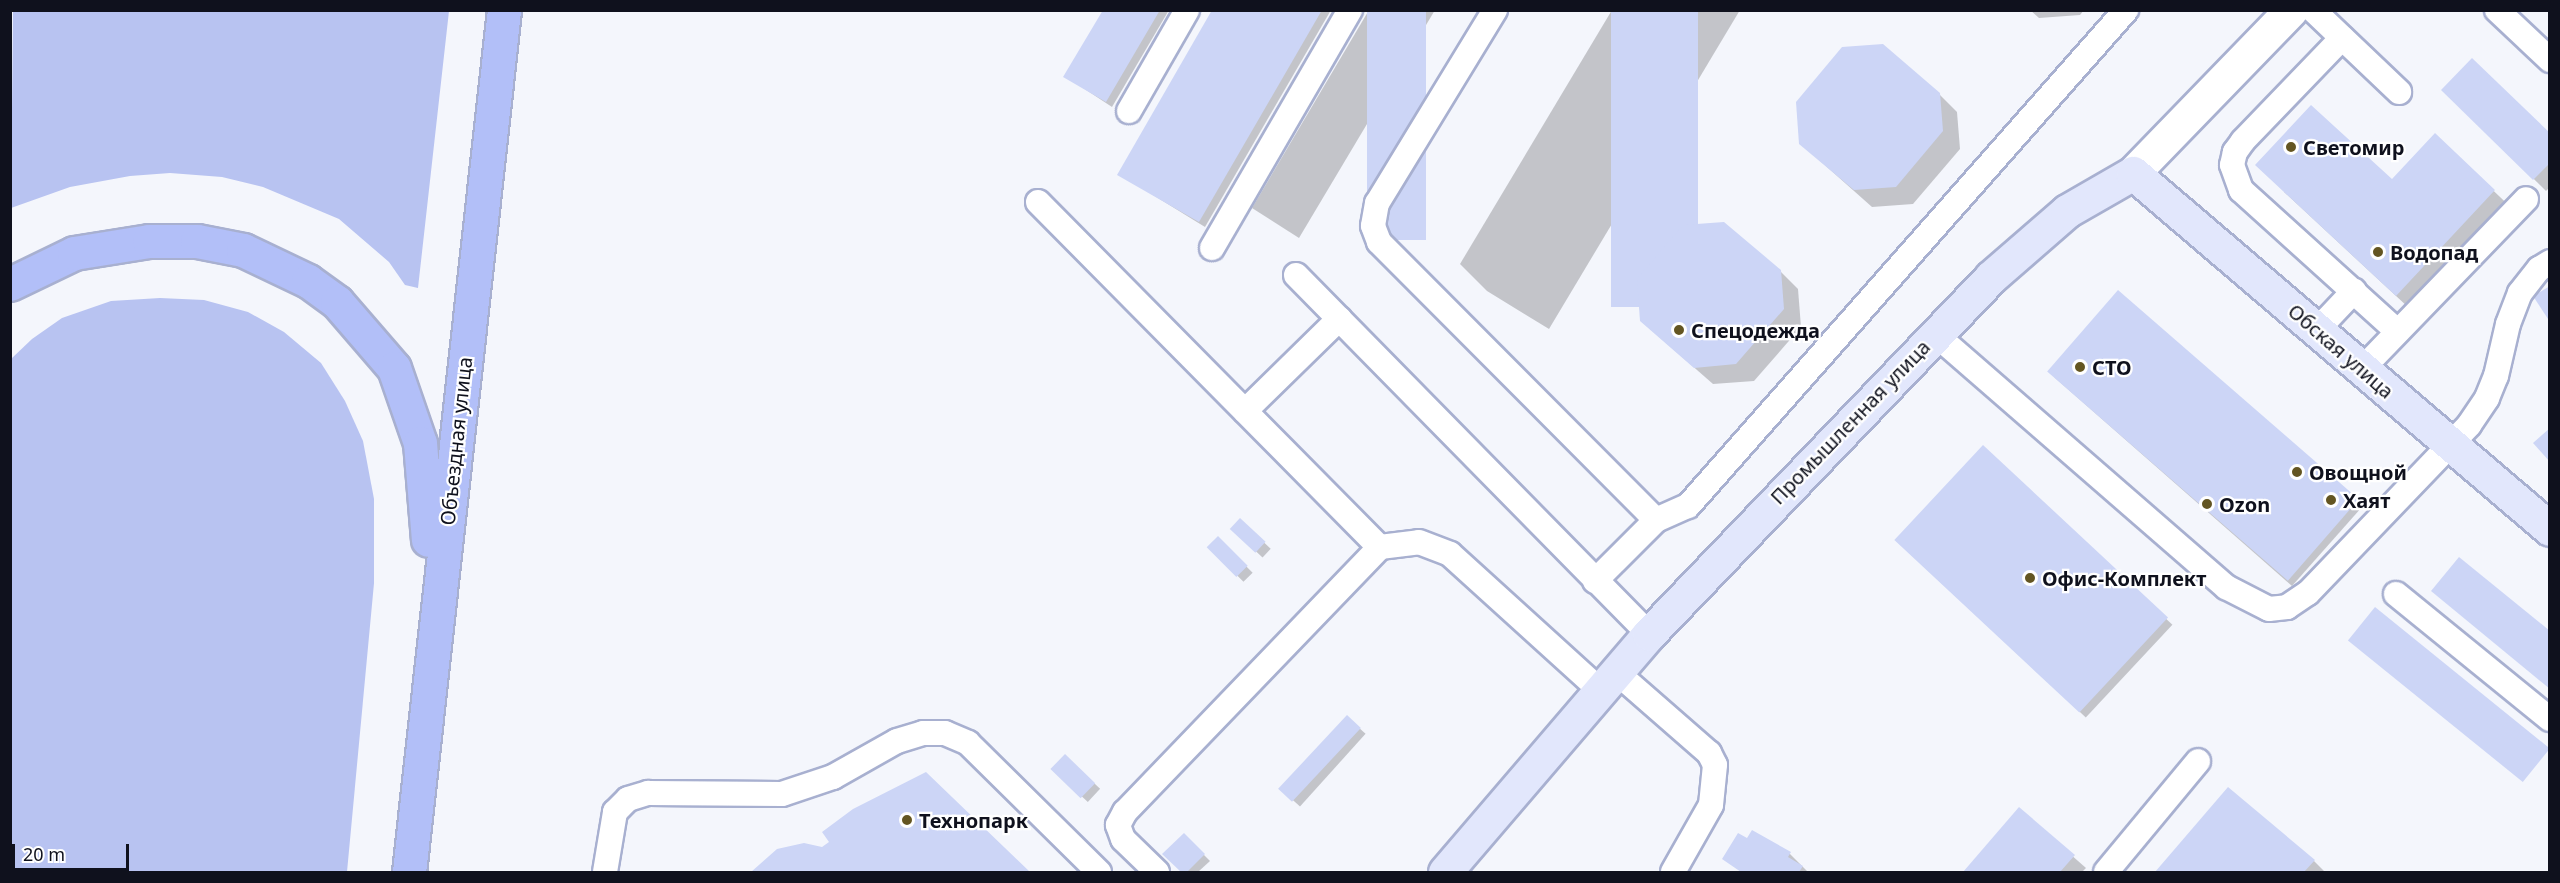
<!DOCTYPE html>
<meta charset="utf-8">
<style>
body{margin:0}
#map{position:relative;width:2560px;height:883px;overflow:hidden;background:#f4f6fc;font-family:"Noto Sans",sans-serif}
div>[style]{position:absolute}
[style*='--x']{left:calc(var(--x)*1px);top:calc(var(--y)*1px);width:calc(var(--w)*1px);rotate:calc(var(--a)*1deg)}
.green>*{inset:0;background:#b8c3f1}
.shadow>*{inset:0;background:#0003;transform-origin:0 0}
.building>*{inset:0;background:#ccd5f6;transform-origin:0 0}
.roads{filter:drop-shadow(2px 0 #a8b0d0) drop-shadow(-2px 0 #a8b0d0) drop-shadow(0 2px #a8b0d0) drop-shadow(0 -2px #a8b0d0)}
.service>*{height:24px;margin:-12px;padding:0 12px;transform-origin:12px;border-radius:12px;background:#fff}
.minor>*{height:33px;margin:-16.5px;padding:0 16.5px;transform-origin:16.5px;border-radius:16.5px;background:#fff}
.secondary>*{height:33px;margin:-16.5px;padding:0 16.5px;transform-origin:16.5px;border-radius:16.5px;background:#e2e7fc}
.trunk>*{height:33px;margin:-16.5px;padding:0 16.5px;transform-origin:16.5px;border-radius:16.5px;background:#b2bff8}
.dots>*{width:16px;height:16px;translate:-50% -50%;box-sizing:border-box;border:3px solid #fff;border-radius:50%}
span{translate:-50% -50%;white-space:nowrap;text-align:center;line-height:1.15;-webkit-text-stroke:4.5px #fff;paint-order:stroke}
.poi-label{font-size:20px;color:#0f111d;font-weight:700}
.left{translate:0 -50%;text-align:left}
.street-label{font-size:20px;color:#0f111d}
.frame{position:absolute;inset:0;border:12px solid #0f111d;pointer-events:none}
.scale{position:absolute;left:12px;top:844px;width:117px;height:27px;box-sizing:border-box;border:3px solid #0f111d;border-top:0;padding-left:8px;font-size:18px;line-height:21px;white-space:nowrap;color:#0f111d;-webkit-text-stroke:4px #fff;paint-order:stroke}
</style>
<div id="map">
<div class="green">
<div style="clip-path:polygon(13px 11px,449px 11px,418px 288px,405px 285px,389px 262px,339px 219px,263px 187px,222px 177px,170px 173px,130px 176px,70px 187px,11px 208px)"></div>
<div style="clip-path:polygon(160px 298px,204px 300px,248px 312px,284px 332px,321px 363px,345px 401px,363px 441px,374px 499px,374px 583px,347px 872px,11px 872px,11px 359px,32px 339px,62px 318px,111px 301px)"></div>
</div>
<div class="shadow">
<div style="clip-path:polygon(1104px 10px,1169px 10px,1112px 107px,1065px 76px)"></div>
<div style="clip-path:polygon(1214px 10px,1331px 10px,1205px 227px,1119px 174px)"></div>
<div style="clip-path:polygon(1369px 10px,1435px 10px,1299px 238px,1252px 208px)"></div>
<div style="clip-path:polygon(1612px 10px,1740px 10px,1549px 329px,1487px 291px,1460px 264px)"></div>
<div style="clip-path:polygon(2030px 10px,2084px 10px,2080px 15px,2039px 18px)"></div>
<div style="clip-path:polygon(2443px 90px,2550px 135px,2550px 187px,2546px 191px)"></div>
<div style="clip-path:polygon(1939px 94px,1957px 112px,1960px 149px,1913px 204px,1872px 207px,1800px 143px)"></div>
<div style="clip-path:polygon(2435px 135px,2521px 217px,2423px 321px,2284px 192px,2392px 181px)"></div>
<div style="clip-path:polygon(1780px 271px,1798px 289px,1801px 327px,1754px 381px,1713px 384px,1641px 321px)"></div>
<div style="clip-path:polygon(2054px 377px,2356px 502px,2362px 507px,2292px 586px)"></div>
<div style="left:1983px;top:448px;width:259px;height:127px;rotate:43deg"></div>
<div style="left:1240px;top:520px;width:42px;height:12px;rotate:43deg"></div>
<div style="left:1218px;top:538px;width:49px;height:13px;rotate:45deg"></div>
<div style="left:1347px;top:717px;width:25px;height:98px;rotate:42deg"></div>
<div style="left:1065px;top:756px;width:48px;height:18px;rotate:43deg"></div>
<div style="clip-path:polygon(926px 774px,1028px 872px,754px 872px,778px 851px,822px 849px)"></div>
<div style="clip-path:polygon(2229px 789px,2314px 861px,2325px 872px,2157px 872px)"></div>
<div style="clip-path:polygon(2019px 809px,2086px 868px,2082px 872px,1965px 872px)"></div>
<div style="clip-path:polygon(1184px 835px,1210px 861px,1198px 872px,1183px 872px,1164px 854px)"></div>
<div style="clip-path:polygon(1747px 840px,1790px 854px,1808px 872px,1742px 872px,1724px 859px)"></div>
</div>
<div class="building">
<div style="clip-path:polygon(1103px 10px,1160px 10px,1106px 102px,1063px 77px)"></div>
<div style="clip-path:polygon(1212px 10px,1322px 10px,1199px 222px,1117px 175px)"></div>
<div style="left:1367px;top:10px;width:59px;height:230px"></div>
<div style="left:1611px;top:10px;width:87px;height:297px"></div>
<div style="clip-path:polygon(1883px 44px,1940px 93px,1943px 131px,1896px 187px,1854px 190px,1799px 144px,1796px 102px,1842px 47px)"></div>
<div style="clip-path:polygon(2472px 58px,2550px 133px,2550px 163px,2533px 180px,2441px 90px)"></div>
<div style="clip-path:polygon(2311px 105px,2392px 179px,2435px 133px,2495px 190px,2396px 296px,2255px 165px)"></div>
<div style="clip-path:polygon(1724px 222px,1781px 270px,1784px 309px,1736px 364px,1694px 368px,1640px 321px,1637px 279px,1683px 225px)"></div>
<div style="clip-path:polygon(2550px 286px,2550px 322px,2533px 296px)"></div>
<div style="left:2118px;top:290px;width:319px;height:108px;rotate:41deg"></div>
<div style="clip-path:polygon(2550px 428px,2550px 462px,2533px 443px)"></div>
<div style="left:1983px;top:445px;width:253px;height:130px;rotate:43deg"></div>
<div style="left:1240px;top:518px;width:35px;height:15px;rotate:43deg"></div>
<div style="left:1218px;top:536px;width:42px;height:16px;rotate:45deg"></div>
<div style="clip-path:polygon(2459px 557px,2550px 631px,2550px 689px,2431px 591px)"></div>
<div style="left:2375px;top:607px;width:225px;height:43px;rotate:39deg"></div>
<div style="left:1347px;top:715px;width:19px;height:101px;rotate:43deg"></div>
<div style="left:1065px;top:754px;width:42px;height:21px;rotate:44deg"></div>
<div style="clip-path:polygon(926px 772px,1030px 872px,751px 872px,777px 849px,804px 843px,822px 847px,829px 842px,822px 832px,853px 809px)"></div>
<div style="clip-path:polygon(2228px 787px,2315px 860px,2304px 872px,2155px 872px)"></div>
<div style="clip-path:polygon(2019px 807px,2075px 855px,2060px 872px,1963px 872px)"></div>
<div style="clip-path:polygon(1752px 830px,1791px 852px,1788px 857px,1803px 866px,1799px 872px,1741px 872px,1722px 859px,1738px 833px,1747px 838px)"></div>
<div style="clip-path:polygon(1184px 833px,1205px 854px,1187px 872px,1181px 872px,1162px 854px)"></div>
</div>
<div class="roads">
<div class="service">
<div style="--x:1495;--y:10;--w:226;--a:121.4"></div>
<div style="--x:1377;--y:203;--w:23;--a:100"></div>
<div style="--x:1373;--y:226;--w:17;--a:69"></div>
<div style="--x:1379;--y:242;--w:392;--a:45.1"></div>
<div style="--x:1656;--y:520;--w:35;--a:-24"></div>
<div style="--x:1688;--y:506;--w:662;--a:-48.55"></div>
<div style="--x:2313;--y:10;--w:119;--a:43.6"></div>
<div style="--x:2497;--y:10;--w:73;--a:43.3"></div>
<div style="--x:2342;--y:38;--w:143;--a:133.9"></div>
<div style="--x:2243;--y:141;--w:14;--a:126"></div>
<div style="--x:2235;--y:152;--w:13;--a:103"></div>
<div style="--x:2232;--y:165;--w:27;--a:70"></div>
<div style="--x:2241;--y:190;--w:210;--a:42.1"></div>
<div style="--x:1129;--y:111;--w:116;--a:-60.1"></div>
<div style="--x:1038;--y:202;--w:486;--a:45.3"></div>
<div style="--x:1212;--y:248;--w:275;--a:-59.9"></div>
<div style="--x:1296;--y:275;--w:503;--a:45.48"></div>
<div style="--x:2317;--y:330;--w:54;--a:-46.5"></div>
<div style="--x:1935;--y:334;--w:386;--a:41"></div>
<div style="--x:2226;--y:587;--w:48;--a:27.1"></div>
<div style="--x:2269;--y:609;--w:18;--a:-6"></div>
<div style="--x:2287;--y:607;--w:25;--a:-34"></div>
<div style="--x:2308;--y:593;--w:233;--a:-46.2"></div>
<div style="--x:2469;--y:425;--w:32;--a:-56"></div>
<div style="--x:2487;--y:398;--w:24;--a:-68"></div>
<div style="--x:2496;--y:376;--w:53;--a:-77"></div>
<div style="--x:2508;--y:324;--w:33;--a:-69"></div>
<div style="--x:2520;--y:293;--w:31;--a:-52"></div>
<div style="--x:2539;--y:269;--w:13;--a:-32"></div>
<div style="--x:2362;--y:369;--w:236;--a:-46"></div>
<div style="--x:1245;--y:411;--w:132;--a:-44.4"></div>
<div style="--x:1595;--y:581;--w:86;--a:-45"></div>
<div style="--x:2396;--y:594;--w:198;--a:39.1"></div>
<div style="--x:1615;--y:671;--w:125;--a:41.1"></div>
<div style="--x:1709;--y:753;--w:13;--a:63"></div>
<div style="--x:1715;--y:765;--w:40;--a:95.7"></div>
<div style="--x:1711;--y:805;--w:77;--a:119.6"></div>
<div style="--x:605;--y:872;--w:61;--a:-80.5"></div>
<div style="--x:615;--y:812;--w:18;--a:-45"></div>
<div style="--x:628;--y:799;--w:21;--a:-17"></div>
<div style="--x:648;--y:793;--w:134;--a:0.4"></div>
<div style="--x:782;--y:794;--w:54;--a:-18.4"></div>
<div style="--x:833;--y:777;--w:73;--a:-29.4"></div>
<div style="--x:897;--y:741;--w:27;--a:-17"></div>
<div style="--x:923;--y:733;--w:22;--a:0"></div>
<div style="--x:945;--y:733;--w:25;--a:23"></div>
<div style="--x:968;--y:743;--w:184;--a:44.6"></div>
<div style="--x:1157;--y:872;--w:47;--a:-135.9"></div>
<div style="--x:1123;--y:839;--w:15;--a:-110"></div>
<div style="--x:1118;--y:825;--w:15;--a:-62"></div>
<div style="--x:1125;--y:812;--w:368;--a:-46.1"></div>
<div style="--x:1380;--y:547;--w:39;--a:-7"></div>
<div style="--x:1419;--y:542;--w:33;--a:21"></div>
<div style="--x:1450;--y:554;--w:201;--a:42.2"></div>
<div style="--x:2106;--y:872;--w:144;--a:-50.3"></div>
</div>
<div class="minor">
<div style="--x:2133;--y:173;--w:227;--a:-45.9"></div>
</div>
<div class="secondary">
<div style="--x:1445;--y:872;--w:313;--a:-49.4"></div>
<div style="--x:1649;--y:634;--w:493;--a:-46.2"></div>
<div style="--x:1990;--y:278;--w:102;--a:-41"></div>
<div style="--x:2067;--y:211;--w:76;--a:-29.9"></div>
<div style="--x:2133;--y:173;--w:548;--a:40.49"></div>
</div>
<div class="trunk">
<div style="--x:10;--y:284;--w:71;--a:-25.8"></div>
<div style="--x:74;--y:253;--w:76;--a:-9.1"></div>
<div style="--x:149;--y:241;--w:48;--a:0"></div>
<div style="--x:197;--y:241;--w:47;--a:11.1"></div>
<div style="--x:243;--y:250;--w:72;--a:25.5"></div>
<div style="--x:308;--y:281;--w:36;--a:36"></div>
<div style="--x:337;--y:302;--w:87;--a:49.2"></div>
<div style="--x:394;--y:368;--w:79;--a:70.9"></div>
<div style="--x:420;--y:443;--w:97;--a:85.3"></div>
<div style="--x:409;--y:872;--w:867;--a:-83.71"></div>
</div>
</div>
<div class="dots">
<div style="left:2291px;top:147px;background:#635522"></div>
<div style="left:2378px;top:252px;background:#635522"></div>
<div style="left:1679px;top:330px;background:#635522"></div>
<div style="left:2080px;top:367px;background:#635522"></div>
<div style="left:2297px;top:472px;background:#635522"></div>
<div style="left:2331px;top:500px;background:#635522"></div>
<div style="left:2207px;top:504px;background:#635522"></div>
<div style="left:2030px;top:578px;background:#635522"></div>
<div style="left:907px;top:820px;background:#635522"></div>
</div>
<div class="poi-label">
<span class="left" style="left:2303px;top:147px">Светомир</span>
<span class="left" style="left:2390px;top:252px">Водопад</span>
<span class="left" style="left:1691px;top:330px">Спецодежда</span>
<span class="left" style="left:2092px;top:367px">СТО</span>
<span class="left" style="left:2309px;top:472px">Овощной</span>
<span class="left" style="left:2343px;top:500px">Хаят</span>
<span class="left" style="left:2219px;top:504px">Ozon</span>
<span class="left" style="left:2042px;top:578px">Офис-Комплект</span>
<span class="left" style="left:919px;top:820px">Технопарк</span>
</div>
<div class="street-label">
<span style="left:2341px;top:351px;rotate:41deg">Обская улица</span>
<span style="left:1850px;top:422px;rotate:-46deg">Промышленная улица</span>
<span style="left:456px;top:441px;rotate:-84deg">Объездная улица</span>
</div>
<div class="frame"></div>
<div class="scale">20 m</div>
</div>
